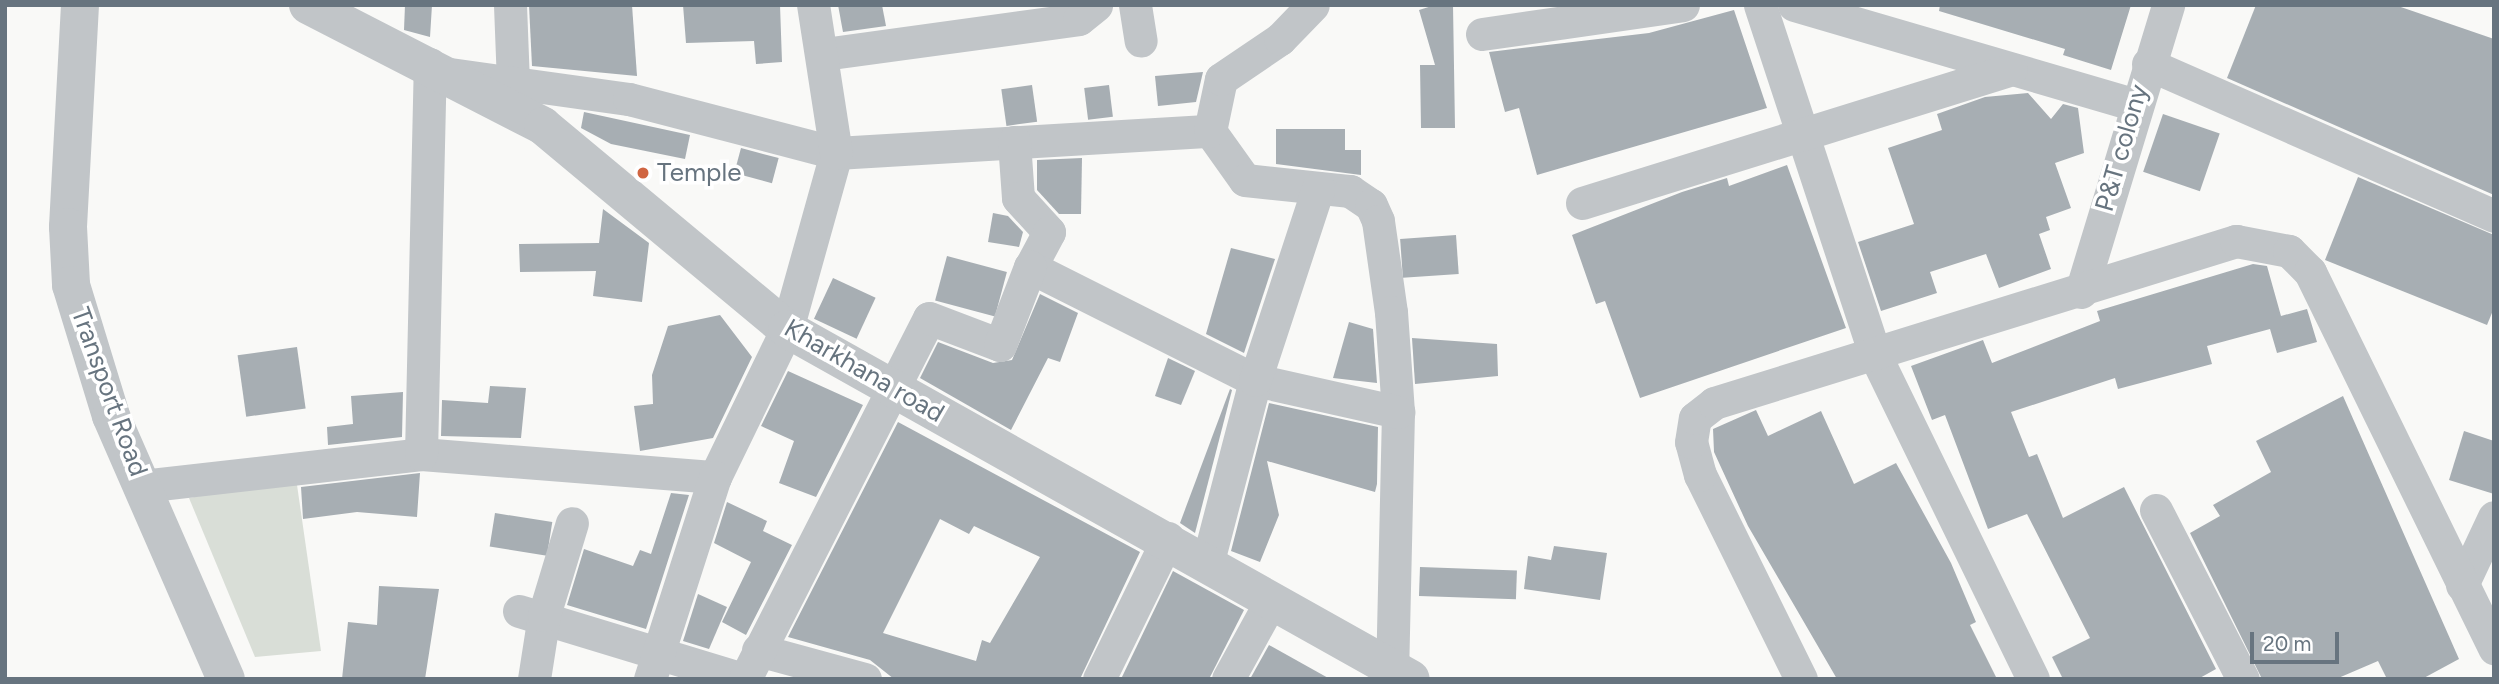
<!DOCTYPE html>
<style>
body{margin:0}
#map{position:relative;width:2499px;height:684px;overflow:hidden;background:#f9f9f7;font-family:Figtree,sans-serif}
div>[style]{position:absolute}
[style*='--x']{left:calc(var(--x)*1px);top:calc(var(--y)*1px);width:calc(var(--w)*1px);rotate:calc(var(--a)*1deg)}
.green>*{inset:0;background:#d9ded7}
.building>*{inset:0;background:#a7aeb3;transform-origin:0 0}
.minor>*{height:33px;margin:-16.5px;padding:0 16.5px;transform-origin:16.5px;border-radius:16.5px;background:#c1c5c8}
.tertiary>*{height:38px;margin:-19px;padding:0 19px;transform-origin:19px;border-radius:19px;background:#c1c5c8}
.dots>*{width:19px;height:19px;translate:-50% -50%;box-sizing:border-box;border:4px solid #fff;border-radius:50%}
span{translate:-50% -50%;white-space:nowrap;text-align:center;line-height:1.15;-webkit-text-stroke:7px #fff;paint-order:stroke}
.street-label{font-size:26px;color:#67747f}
.poi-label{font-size:26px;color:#67747f}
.left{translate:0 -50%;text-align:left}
.frame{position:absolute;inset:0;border:7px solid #67747f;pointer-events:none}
.scale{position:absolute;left:2250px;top:632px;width:89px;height:32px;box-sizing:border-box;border:4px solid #67747f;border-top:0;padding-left:9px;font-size:21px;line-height:24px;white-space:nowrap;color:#67747f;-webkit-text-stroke:5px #fff;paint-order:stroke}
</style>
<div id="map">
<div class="green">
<div style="clip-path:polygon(296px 478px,321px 651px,255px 657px,189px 498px)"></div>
</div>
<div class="building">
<div style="clip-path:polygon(405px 5px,432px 5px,430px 37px,404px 30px)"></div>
<div style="clip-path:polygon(529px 5px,632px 5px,637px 76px,532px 66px)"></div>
<div style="clip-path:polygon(683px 5px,780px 5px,782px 62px,756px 64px,754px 41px,686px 43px)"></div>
<div style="clip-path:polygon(838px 5px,882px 5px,886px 26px,843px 32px)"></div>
<div style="clip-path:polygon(1435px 5px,1453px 5px,1455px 128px,1421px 128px,1420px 65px,1435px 65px,1419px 10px)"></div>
<div style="clip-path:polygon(1940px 5px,2131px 5px,2111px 70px,2063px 55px,2065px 49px,1939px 11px)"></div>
<div style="clip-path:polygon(2256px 5px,2395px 5px,2494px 39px,2494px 195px,2227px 78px)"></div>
<div style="clip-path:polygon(1734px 10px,1767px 108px,1537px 175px,1519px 108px,1505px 112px,1489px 52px,1649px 33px)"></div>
<div style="clip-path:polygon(1203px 72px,1196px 102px,1158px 106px,1155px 76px)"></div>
<div style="left:1032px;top:85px;width:37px;height:31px;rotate:82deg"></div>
<div style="left:1109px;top:85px;width:32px;height:25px;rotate:83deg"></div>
<div style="clip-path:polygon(2028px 93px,2051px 119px,2063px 104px,2078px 108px,2084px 153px,2055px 163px,2071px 208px,2046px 217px,2050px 230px,2039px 234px,2051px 269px,1999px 288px,1986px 254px,1930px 272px,1937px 293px,1881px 311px,1858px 242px,1914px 224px,1888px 148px,1942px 130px,1937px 114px,1985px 97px)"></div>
<div style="clip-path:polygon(584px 112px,690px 135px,685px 159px,611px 144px,581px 128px)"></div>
<div style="left:2163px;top:114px;width:60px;height:61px;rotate:19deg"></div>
<div style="clip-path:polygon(1276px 129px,1345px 129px,1345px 150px,1361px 150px,1361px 175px,1276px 164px)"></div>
<div style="left:741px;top:148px;width:39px;height:26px;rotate:15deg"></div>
<div style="clip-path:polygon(1082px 158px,1081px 214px,1059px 214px,1037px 190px,1037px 160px)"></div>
<div style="clip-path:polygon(1787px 165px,1846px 328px,1640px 398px,1605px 301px,1596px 304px,1572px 235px,1682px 192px,1727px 178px,1729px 186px)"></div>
<div style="clip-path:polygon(2358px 177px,2494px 235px,2494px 308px,2487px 325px,2325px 260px)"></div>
<div style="clip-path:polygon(603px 209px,649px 243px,642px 302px,593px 296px,596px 271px,520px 272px,519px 244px,599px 243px)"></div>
<div style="clip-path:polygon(993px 213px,1008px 216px,1023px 232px,1019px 247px,988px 242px)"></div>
<div style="left:1456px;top:235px;width:39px;height:56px;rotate:86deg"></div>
<div style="clip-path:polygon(1231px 248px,1275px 259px,1244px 353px,1206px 334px)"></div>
<div style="left:947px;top:256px;width:62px;height:46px;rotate:15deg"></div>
<div style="clip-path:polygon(2253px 264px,2267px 266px,2281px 316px,2307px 309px,2317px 342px,2277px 353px,2270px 329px,2207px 346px,2212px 364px,2118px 389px,2115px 378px,2011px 412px,2029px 457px,2037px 454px,2063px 518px,2124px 487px,2216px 669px,2198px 679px,2063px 679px,2052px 657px,2090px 638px,2027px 514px,1988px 529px,1945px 415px,1932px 420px,1911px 366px,1983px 340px,1992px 363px,2100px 321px,2097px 311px)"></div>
<div style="left:833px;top:278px;width:47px;height:45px;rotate:25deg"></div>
<div style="clip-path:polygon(1040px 294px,1078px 313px,1060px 362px,1048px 358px,1011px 430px,920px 378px,938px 342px,993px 363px,1012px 360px)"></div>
<div style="clip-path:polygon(720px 315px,752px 357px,713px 438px,640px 451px,634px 406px,653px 404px,652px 375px,668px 326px)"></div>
<div style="clip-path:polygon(1349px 322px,1373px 329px,1377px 383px,1333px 378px)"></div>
<div style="clip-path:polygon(1412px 338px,1497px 344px,1498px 376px,1415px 384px)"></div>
<div style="left:297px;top:347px;width:62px;height:60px;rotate:82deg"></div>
<div style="clip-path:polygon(1168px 358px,1195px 371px,1181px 405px,1155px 396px)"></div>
<div style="clip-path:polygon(788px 371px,863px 405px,816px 497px,779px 483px,794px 441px,761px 426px)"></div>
<div style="clip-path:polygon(490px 386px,526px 388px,521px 438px,441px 436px,442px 400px,488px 403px)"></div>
<div style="clip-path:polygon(1230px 389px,1232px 390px,1195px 533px,1180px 523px)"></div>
<div style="clip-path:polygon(403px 392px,402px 437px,328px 445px,327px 427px,353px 424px,351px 396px)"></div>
<div style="clip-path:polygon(2343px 396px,2459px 659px,2422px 679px,2387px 679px,2378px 661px,2336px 679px,2262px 679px,2190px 533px,2220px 516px,2213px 505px,2271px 472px,2256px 441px)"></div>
<div style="clip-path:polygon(1269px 403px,1378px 427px,1377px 484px,1375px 492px,1267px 461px,1279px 515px,1260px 562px,1231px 551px)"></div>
<div style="clip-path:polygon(1756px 410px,1768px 436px,1821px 411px,1854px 484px,1896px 463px,1951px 563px,1976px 622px,1970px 625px,1997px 679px,1837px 679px,1748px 526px,1714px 452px,1713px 429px)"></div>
<div style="clip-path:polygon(evenodd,898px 422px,1140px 552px,1080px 679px,894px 679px,870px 660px,788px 637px,898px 422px,940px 519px,969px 534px,974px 526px,1040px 557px,990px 643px,982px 640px,976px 661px,883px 633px,940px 519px)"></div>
<div style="clip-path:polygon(2464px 431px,2494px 441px,2494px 494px,2449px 480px)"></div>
<div style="clip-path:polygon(420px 473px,417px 517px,357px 512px,303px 519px,301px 487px)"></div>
<div style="clip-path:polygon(671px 493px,689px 495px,646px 629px,567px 605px,584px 549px,633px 566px,640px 550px,651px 554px)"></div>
<div style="clip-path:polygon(727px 502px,767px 521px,763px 531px,792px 545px,746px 635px,722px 622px,751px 562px,714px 543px)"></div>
<div style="left:495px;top:513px;width:58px;height:34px;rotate:9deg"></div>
<div style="clip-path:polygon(1554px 546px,1607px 553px,1600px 600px,1524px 589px,1528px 556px,1551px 560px)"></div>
<div style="left:1420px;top:567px;width:97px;height:29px;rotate:2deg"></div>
<div style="clip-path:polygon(1173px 571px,1244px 610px,1209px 679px,1121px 679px)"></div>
<div style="clip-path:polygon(379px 586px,439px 589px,425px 679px,342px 679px,348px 622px,377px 625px)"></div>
<div style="clip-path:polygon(698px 594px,727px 607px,709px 649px,683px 641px)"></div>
<div style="clip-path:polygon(1269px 645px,1330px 679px,1250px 679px)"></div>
</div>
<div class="minor">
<div style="--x:510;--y:5;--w:77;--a:87.8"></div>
<div style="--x:1135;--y:5;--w:36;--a:81"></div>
<div style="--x:1760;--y:5;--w:371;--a:71.8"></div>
<div style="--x:1876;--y:357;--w:358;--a:64"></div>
<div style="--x:1794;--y:5;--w:353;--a:16.3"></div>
<div style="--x:1482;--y:34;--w:203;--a:-8.2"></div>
<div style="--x:824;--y:54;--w:257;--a:-7.8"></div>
<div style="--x:1079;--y:19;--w:22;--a:-39"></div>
<div style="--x:2148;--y:64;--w:378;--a:23.7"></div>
<div style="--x:450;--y:74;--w:181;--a:8"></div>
<div style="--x:629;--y:99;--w:214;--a:14.6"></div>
<div style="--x:836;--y:153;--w:375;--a:-3.4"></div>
<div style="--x:1210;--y:131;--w:60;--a:54.5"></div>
<div style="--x:1245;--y:180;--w:106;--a:6"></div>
<div style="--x:1350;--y:191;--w:25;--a:34"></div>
<div style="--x:1371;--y:205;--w:17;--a:66"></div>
<div style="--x:1378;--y:221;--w:92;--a:81.9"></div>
<div style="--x:1391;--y:312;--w:100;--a:86"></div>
<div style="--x:1398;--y:412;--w:256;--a:91.3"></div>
<div style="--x:1210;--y:131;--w:53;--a:-78.1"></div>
<div style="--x:1221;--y:79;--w:71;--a:-34.1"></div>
<div style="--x:1280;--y:39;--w:47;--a:-45.9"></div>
<div style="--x:1014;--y:142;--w:56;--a:85.9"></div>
<div style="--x:1018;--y:198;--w:46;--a:47.6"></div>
<div style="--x:1049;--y:232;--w:40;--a:118"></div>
<div style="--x:1030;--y:267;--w:252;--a:26.7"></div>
<div style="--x:1255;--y:380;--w:147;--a:12.6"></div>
<div style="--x:1582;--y:203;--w:449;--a:-17.3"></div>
<div style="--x:2081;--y:292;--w:300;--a:-73.1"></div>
<div style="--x:421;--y:454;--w:295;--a:4.5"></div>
<div style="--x:715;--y:477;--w:165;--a:-64.1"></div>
<div style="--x:787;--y:329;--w:183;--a:-74.4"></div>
<div style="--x:836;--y:153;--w:150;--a:-98.8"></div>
<div style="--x:142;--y:486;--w:281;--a:-6.5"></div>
<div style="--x:421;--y:454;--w:390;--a:-88.7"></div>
<div style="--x:2156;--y:510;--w:190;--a:62.8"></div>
<div style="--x:1208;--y:561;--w:187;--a:-75.4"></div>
<div style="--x:1255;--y:380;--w:202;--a:-71.8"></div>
<div style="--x:2462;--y:585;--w:75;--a:-64.8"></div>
<div style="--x:519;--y:611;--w:234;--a:16.9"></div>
<div style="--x:758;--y:650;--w:111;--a:15.2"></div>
<div style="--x:534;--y:679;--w:65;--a:-81.1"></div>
<div style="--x:544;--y:615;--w:96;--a:-73.1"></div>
<div style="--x:650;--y:679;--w:212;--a:-72.2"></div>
<div style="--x:745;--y:679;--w:405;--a:-63"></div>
<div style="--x:929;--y:318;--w:76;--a:20.8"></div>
<div style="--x:1000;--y:345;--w:84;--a:-69"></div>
<div style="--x:1099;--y:679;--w:157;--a:-63.9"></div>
<div style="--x:1228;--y:679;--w:91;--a:-61.2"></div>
<div style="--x:1801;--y:679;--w:228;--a:-116.3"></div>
<div style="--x:1700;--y:475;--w:34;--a:-105"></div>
<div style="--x:1691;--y:442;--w:24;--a:-81"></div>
<div style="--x:1695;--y:418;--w:24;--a:-38"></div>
<div style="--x:1714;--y:403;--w:547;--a:-17.24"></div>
<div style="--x:2236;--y:241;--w:54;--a:10.7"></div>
<div style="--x:2289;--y:251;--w:30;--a:45"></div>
<div style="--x:2310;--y:272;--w:419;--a:63.9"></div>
</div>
<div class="tertiary">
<div style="--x:80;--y:5;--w:222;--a:93.1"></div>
<div style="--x:68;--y:227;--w:58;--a:87"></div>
<div style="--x:71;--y:285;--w:137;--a:73"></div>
<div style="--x:111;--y:416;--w:287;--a:66.4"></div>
<div style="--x:308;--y:5;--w:264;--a:27.2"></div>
<div style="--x:543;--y:126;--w:317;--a:39.8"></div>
<div style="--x:787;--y:329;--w:715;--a:29.29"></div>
</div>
<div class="dots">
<div style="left:643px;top:173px;background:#d06541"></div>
</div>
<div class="street-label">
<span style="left:2122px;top:148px;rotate:-74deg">P&amp;T colony</span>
<span style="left:864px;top:371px;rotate:30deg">Kharkhana road</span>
<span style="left:109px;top:392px;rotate:70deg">Transport Road</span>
</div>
<div class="poi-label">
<span class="left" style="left:657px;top:173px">Temple</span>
</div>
<div class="frame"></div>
<div class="scale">20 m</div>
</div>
